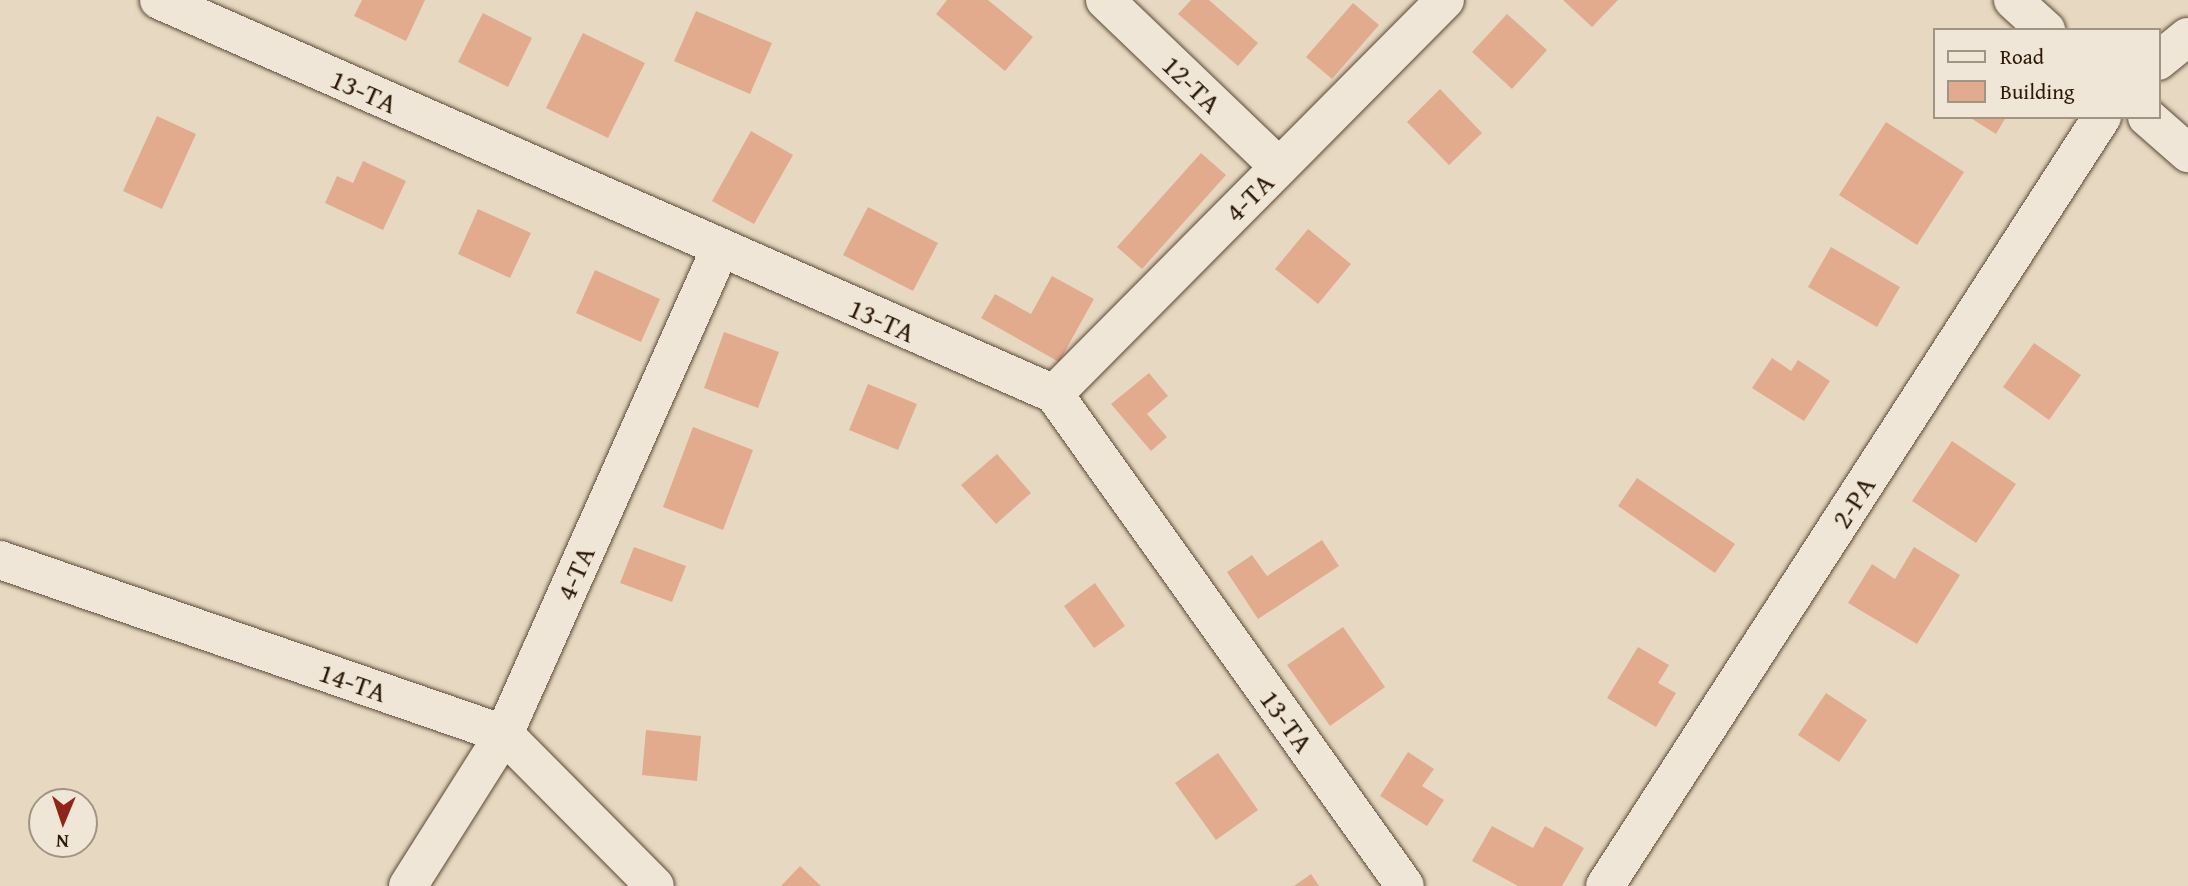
<!DOCTYPE html>
<html>
<head>
<meta charset="utf-8">
<style>
  body { margin:0 }
  #map { position:relative; width:2188px; height:886px; overflow:hidden; background:#e7d9c1; font-family:"Gentium Book Plus",serif }
  div>[style] { position:absolute }
  .building>* { inset:0; background:#e2ab8e }
  .roads { filter:drop-shadow(0 0 2px #5c4936) drop-shadow(0 0 2px #5c4936) }
  .street>* { height:38px; margin:-19px; padding:0 19px; transform-origin:19px; border-radius:19px; background:#efe6d7 }
  span { translate:-50% -50%; white-space:nowrap; text-align:center; line-height:1.15; -webkit-text-stroke:7px #efe6d7; paint-order:stroke }
  .street-label { font-size:28px; color:#2d1907 }
  .legend { position:absolute; left:1933px; top:28px; width:228px; height:91px; box-sizing:border-box; background:#efe6d7; border:2px solid #a19484; margin:0; padding:9px 12px; list-style:none; font-size:21px; color:#2d1907 }
  .legend li { display:flex; align-items:center; gap:14px; height:35px }
  .legend b { width:35px; border:2px solid #a19484 }
  .north { position:absolute; left:28px; top:788px; width:70px; height:70px; box-sizing:border-box; background:#efe6d7; border:2px solid #a19484; border-radius:50%; rotate:182deg; font-size:19px; font-weight:700; line-height:28px; text-align:center; color:#2d1907 }
  .north::after { content:''; display:block; margin:auto; width:24px; height:32px; background:#8f2418; clip-path:polygon(50% 0,100% 100%,50% 72%,0 100%) }
</style>
</head>
<body>
<div id="map">
  <div class="building">
    <i style="clip-path:polygon(362px 0,425px 0,406px 41px,354px 16px)"></i>
    <i style="clip-path:polygon(947px 0,988px 0,1033px 37px,1005px 71px,936px 14px)"></i>
    <i style="clip-path:polygon(1191px 0,1209px 0,1258px 43px,1238px 66px,1178px 14px)"></i>
    <i style="clip-path:polygon(1563px 0,1618px 0,1592px 27px)"></i>
    <i style="clip-path:polygon(1353px 3px,1379px 25px,1332px 79px,1306px 57px)"></i>
    <i style="clip-path:polygon(696px 11px,772px 43px,750px 94px,674px 61px)"></i>
    <i style="clip-path:polygon(483px 13px,532px 38px,508px 87px,458px 62px)"></i>
    <i style="clip-path:polygon(1507px 14px,1547px 50px,1512px 89px,1472px 52px)"></i>
    <i style="clip-path:polygon(583px 33px,645px 63px,608px 138px,546px 108px)"></i>
    <i style="clip-path:polygon(1440px 89px,1482px 133px,1449px 165px,1407px 122px)"></i>
    <i style="clip-path:polygon(157px 116px,196px 134px,162px 209px,123px 191px)"></i>
    <i style="clip-path:polygon(1969px 117px,2006px 117px,1996px 134px)"></i>
    <i style="clip-path:polygon(1886px 122px,1964px 172px,1917px 245px,1839px 195px)"></i>
    <i style="clip-path:polygon(751px 131px,793px 155px,754px 224px,712px 201px)"></i>
    <i style="clip-path:polygon(1201px 153px,1226px 175px,1142px 269px,1117px 247px)"></i>
    <i style="clip-path:polygon(363px 161px,406px 181px,383px 230px,325px 203px,337px 176px,353px 183px)"></i>
    <i style="clip-path:polygon(868px 207px,938px 243px,913px 291px,843px 255px)"></i>
    <i style="clip-path:polygon(478px 209px,531px 233px,510px 278px,458px 254px)"></i>
    <i style="clip-path:polygon(1308px 229px,1351px 264px,1318px 304px,1275px 269px)"></i>
    <i style="clip-path:polygon(1831px 247px,1900px 287px,1877px 327px,1808px 287px)"></i>
    <i style="clip-path:polygon(595px 270px,660px 299px,641px 342px,576px 313px)"></i>
    <i style="clip-path:polygon(1052px 276px,1094px 299px,1059px 362px,981px 318px,995px 294px,1031px 314px)"></i>
    <i style="clip-path:polygon(724px 332px,779px 352px,758px 408px,704px 388px)"></i>
    <i style="clip-path:polygon(2034px 343px,2081px 375px,2049px 420px,2003px 387px)"></i>
    <i style="clip-path:polygon(1772px 358px,1791px 371px,1798px 360px,1830px 381px,1804px 421px,1752px 388px)"></i>
    <i style="clip-path:polygon(1149px 373px,1168px 396px,1147px 414px,1167px 437px,1151px 451px,1111px 404px)"></i>
    <i style="clip-path:polygon(868px 384px,917px 404px,898px 450px,849px 430px)"></i>
    <i style="clip-path:polygon(693px 427px,753px 450px,723px 530px,663px 507px)"></i>
    <i style="clip-path:polygon(1952px 441px,2016px 484px,1976px 543px,1912px 501px)"></i>
    <i style="clip-path:polygon(997px 454px,1031px 493px,996px 524px,961px 485px)"></i>
    <i style="clip-path:polygon(1637px 478px,1735px 544px,1715px 573px,1618px 506px)"></i>
    <i style="clip-path:polygon(1322px 540px,1339px 566px,1258px 619px,1227px 572px,1252px 555px,1267px 576px)"></i>
    <i style="clip-path:polygon(634px 547px,686px 566px,672px 602px,620px 583px)"></i>
    <i style="clip-path:polygon(1914px 547px,1960px 575px,1917px 644px,1848px 603px,1872px 564px,1895px 579px)"></i>
    <i style="clip-path:polygon(1095px 583px,1125px 626px,1094px 648px,1064px 606px)"></i>
    <i style="clip-path:polygon(1343px 627px,1385px 687px,1330px 726px,1287px 665px)"></i>
    <i style="clip-path:polygon(1638px 647px,1669px 665px,1658px 683px,1676px 693px,1656px 727px,1607px 698px)"></i>
    <i style="clip-path:polygon(1826px 693px,1867px 720px,1839px 762px,1798px 735px)"></i>
    <i style="clip-path:polygon(646px 730px,701px 736px,697px 781px,642px 775px)"></i>
    <i style="clip-path:polygon(1408px 752px,1434px 769px,1422px 786px,1444px 800px,1427px 826px,1380px 796px)"></i>
    <i style="clip-path:polygon(1218px 753px,1258px 810px,1216px 840px,1175px 783px)"></i>
    <i style="clip-path:polygon(1492px 826px,1533px 848px,1545px 826px,1584px 848px,1562px 886px,1518px 886px,1472px 861px)"></i>
    <i style="clip-path:polygon(800px 866px,821px 886px,781px 886px)"></i>
    <i style="clip-path:polygon(1311px 874px,1319px 886px,1294px 886px)"></i>
  </div>
  <div class="roads">
    <div class="street">
      <i style="left:159px;top:0;width:978px;rotate:23.76deg"></i>
      <i style="left:1054px;top:394px;width:604px;rotate:54.5deg"></i>
      <i style="left:1105px;top:0;width:241px;rotate:43.8deg"></i>
      <i style="left:2013px;top:0;width:45px;rotate:42.3deg"></i>
      <i style="left:2158px;top:61px;width:38px;rotate:-39deg"></i>
      <i style="left:2147px;top:117px;width:55px;rotate:41.3deg"></i>
      <i style="left:1054px;top:394px;width:555px;rotate:-45.22deg"></i>
      <i style="left:0;top:560px;width:533px;rotate:19.05deg"></i>
      <i style="left:504px;top:734px;width:214px;rotate:45.2deg"></i>
      <i style="left:408px;top:886px;width:180px;rotate:-57.7deg"></i>
      <i style="left:504px;top:734px;width:531px;rotate:-65.99deg"></i>
      <i style="left:1605px;top:886px;width:916px;rotate:-57.13deg"></i>
    </div>
  </div>
  <div class="street-label">
    <span style="left:1192px;top:84px;rotate:44deg">12-ТА</span>
    <span style="left:364px;top:91px;rotate:24deg">13-ТА</span>
    <span style="left:1249px;top:197px;rotate:-45deg">4-ТА</span>
    <span style="left:882px;top:320px;rotate:24deg">13-ТА</span>
    <span style="left:1853px;top:502px;rotate:-57deg">2-РА</span>
    <span style="left:575px;top:573px;rotate:-66deg">4-ТА</span>
    <span style="left:353px;top:682px;rotate:19deg">14-ТА</span>
    <span style="left:1287px;top:721px;rotate:54deg">13-ТА</span>
  </div>
  <ul class="legend">
  <li><b style="height:9px;background:#efe6d7"></b>Road</li>
  <li><b style="height:19px;background:#e2ab8e"></b>Building</li>
  </ul>
  <div class="north">N</div>
</div>
</body>
</html>
